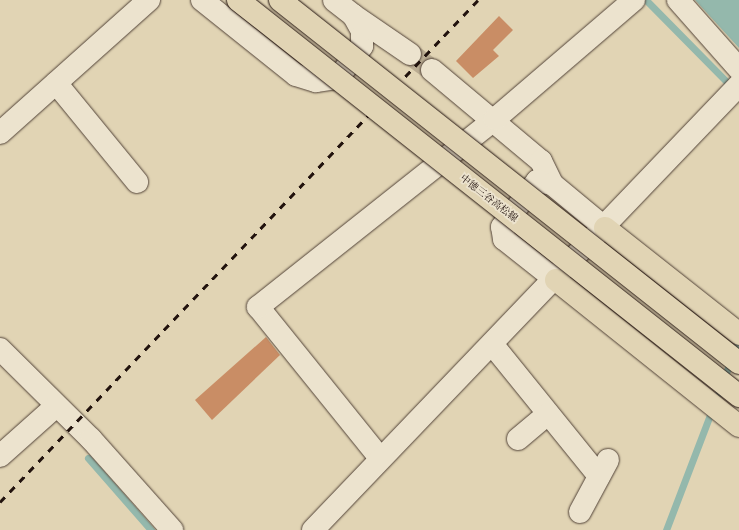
<!DOCTYPE html>
<html>
<head>
<meta charset="utf-8">
<style>
  body { margin:0 }
  #map { position:relative; width:739px; height:530px; overflow:hidden; background:#e1d4b4; font-family:"Libre Caslon Text","Noto Serif JP",serif }
  div>[style] { position:absolute }
  .water>* { inset:0; background:#94b8ac }
  .stream>* { height:7px; margin:-3.5px; padding:0 3.5px; transform-origin:3.5px; border-radius:3.5px; background:#94b8ac }
  .building>* { inset:0; background:#c98d65 }
  .street-tunnel>* { height:22px; margin-top:-11px; transform-origin:0; background:repeating-linear-gradient(90deg,#bbad93 0 22px,transparent 0 33px) }
  .roads { filter:drop-shadow(0 0 1px #514237) drop-shadow(0 0 1px #514237) }
  .street>* { height:22px; margin:-11px; padding:0 11px; transform-origin:11px; border-radius:11px; background:#ece3ce }
  .primary>* { height:22px; margin:-11px; padding:0 11px; transform-origin:11px; border-radius:11px; background:#e1d4b4 }
  .rail>* { height:3px; margin-top:-1.5px; transform-origin:0; background:repeating-linear-gradient(90deg,#21120d 0 7px,transparent 0 14px) }
  .bridges { filter:drop-shadow(0 0 1px #21120d) drop-shadow(0 0 1px #21120d) }
  .primary-bridge>* { height:22px; margin:-11px; padding:0 11px; transform-origin:11px; border-radius:11px; background:#e1d4b4 }
  span { translate:-50% -50%; white-space:nowrap; text-align:center; line-height:1.15; -webkit-text-stroke:3.5px #ece3ce; paint-order:stroke }
  .street-label { font-size:10px; color:#21120d }
</style>
</head>
<body>
<div id="map">
  <div class="water">
    <i style="clip-path:polygon(695px 0,739px 0,739px 48px)"></i>
  </div>
  <div class="stream">
    <i style="left:646px;top:0;width:115px;rotate:45.4deg"></i>
    <i style="left:88px;top:458px;width:96px;rotate:48.8deg"></i>
    <i style="left:666px;top:530px;width:204px;rotate:-69.1deg"></i>
  </div>
  <div class="building">
    <i style="clip-path:polygon(499px 16px,513px 30px,493px 50px,499px 56px,473px 78px,456px 61px)"></i>
    <i style="clip-path:polygon(266px 337px,280px 355px,212px 420px,195px 400px)"></i>
  </div>
  <div class="street-tunnel">
    <i style="left:410px;top:54px;width:27px;rotate:36deg"></i>
  </div>
  <div class="roads">
    <div class="street">
      <i style="left:202px;top:0;width:120px;rotate:38.6deg"></i>
      <i style="left:296px;top:75px;width:21px;rotate:17deg"></i>
      <i style="left:316px;top:81px;width:22px;rotate:-8deg"></i>
      <i style="left:338px;top:78px;width:40px;rotate:-53deg"></i>
      <i style="left:362px;top:46px;width:15px;rotate:-90deg"></i>
      <i style="left:362px;top:31px;width:18px;rotate:-119deg"></i>
      <i style="left:353px;top:15px;width:24px;rotate:-142deg"></i>
      <i style="left:678px;top:0;width:92px;rotate:48.5deg"></i>
      <i style="left:353px;top:15px;width:69px;rotate:34.4deg"></i>
      <i style="left:432px;top:70px;width:142px;rotate:39.9deg"></i>
      <i style="left:541px;top:161px;width:25px;rotate:64deg"></i>
      <i style="left:56px;top:83px;width:128px;rotate:50.7deg"></i>
      <i style="left:0;top:133px;width:200px;rotate:-41.8deg"></i>
      <i style="left:556px;top:280px;width:66px;rotate:-141.7deg"></i>
      <i style="left:504px;top:239px;width:12px;rotate:-99deg"></i>
      <i style="left:502px;top:227px;width:58px;rotate:-52.7deg"></i>
      <i style="left:537px;top:181px;width:15px;rotate:11deg"></i>
      <i style="left:552px;top:184px;width:69px;rotate:39.7deg"></i>
      <i style="left:492px;top:344px;width:170px;rotate:51deg"></i>
      <i style="left:0;top:349px;width:128px;rotate:44.7deg"></i>
      <i style="left:91px;top:439px;width:122px;rotate:48.3deg"></i>
      <i style="left:518px;top:439px;width:39px;rotate:-40deg"></i>
      <i style="left:0;top:456px;width:74px;rotate:-41.7deg"></i>
      <i style="left:380px;top:458px;width:194px;rotate:-128.9deg"></i>
      <i style="left:258px;top:307px;width:303px;rotate:-38.4deg"></i>
      <i style="left:495px;top:119px;width:183px;rotate:-40.6deg"></i>
      <i style="left:580px;top:512px;width:59px;rotate:-61.7deg"></i>
      <i style="left:313px;top:530px;width:616px;rotate:-46.25deg"></i>
    </div>
    <div class="primary">
      <i style="left:605px;top:228px;width:171px;rotate:38.3deg"></i>
      <i style="left:556px;top:280px;width:234px;rotate:38.6deg"></i>
    </div>
  </div>
  <div class="rail">
    <i style="left:0;top:502px;width:693px;rotate:-46.4deg"></i>
  </div>
  <div class="bridges">
    <div class="primary-bridge">
      <i style="left:238px;top:0;width:639px;rotate:38.32deg"></i>
      <i style="left:280px;top:0;width:585px;rotate:38.34deg"></i>
    </div>
  </div>
  <div class="street-label">
    <span style="left:489px;top:198px;rotate:38deg">中徳三谷高松線</span>
  </div>
</div>
</body>
</html>
